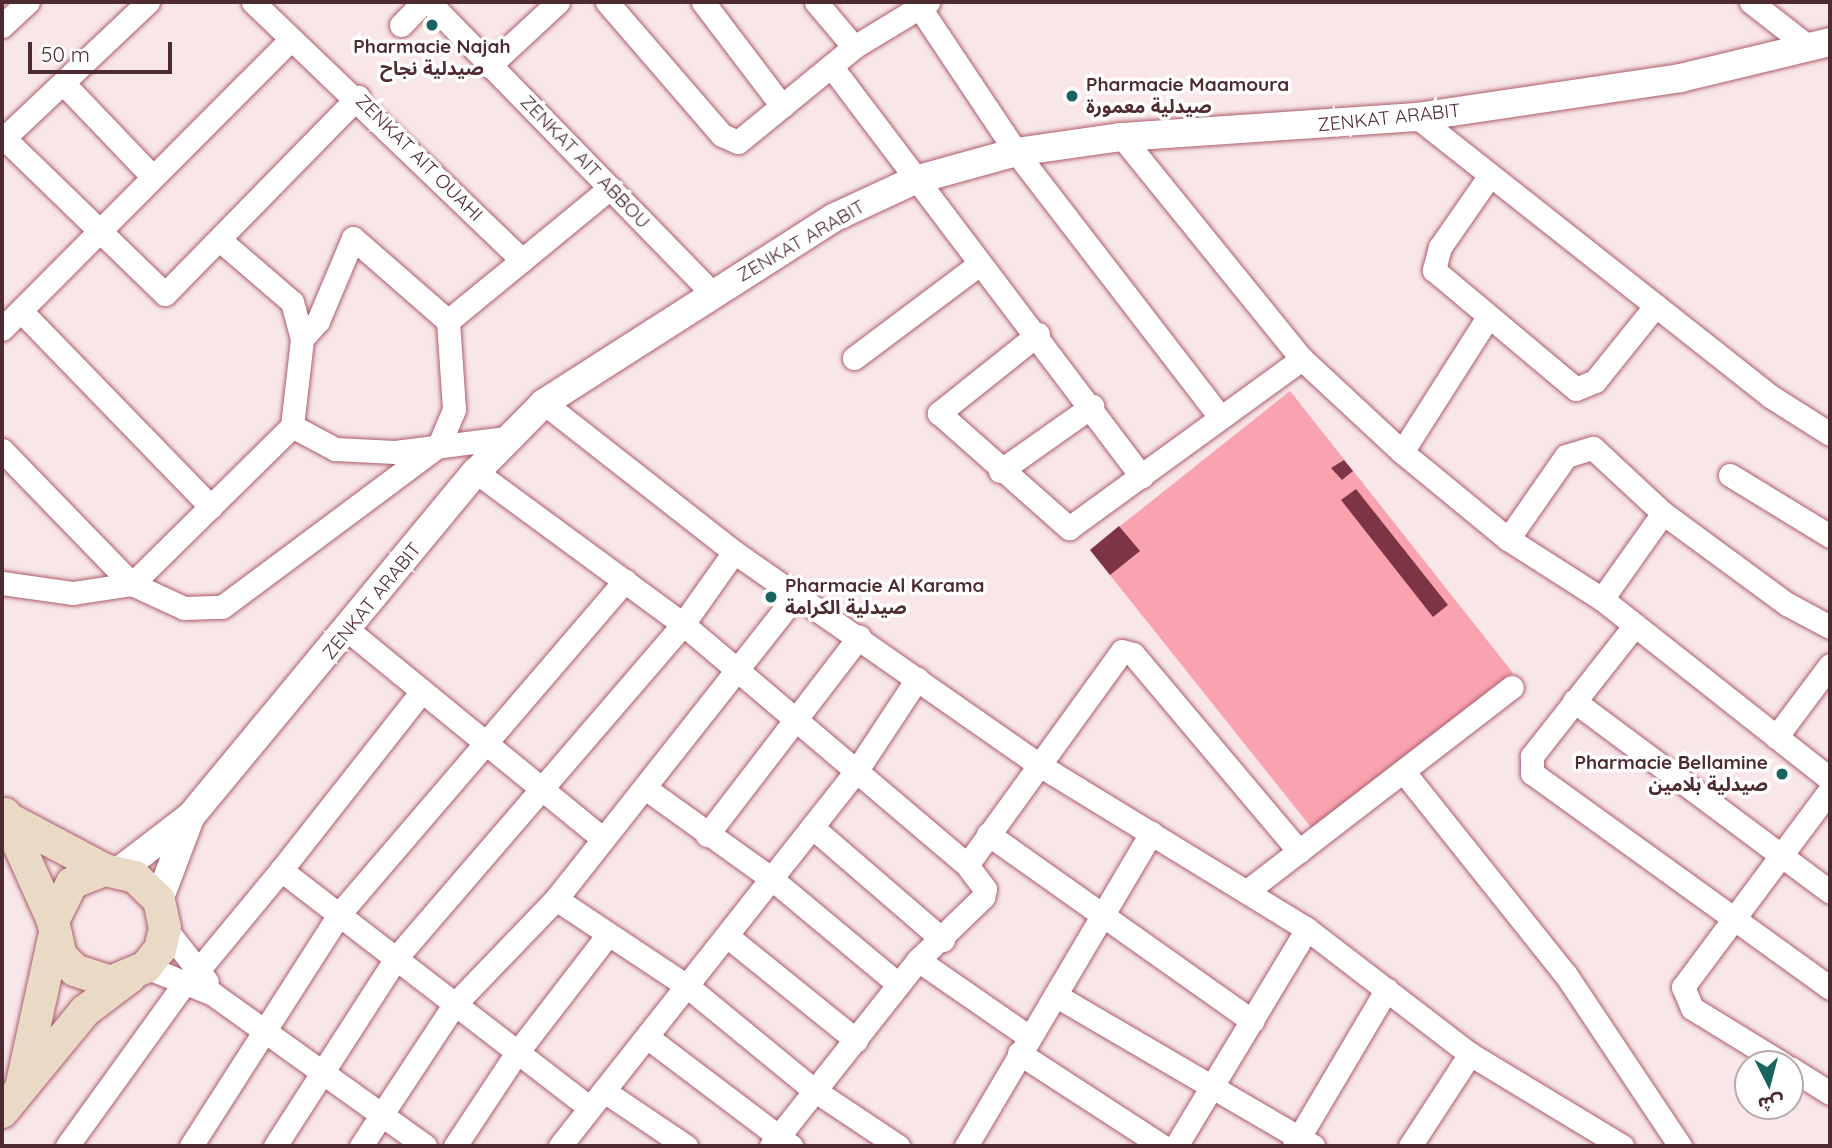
<!DOCTYPE html>
<html>
<head>
<meta charset="utf-8">
<style>
  body { margin:0 }
  #map { position:relative; width:1832px; height:1148px; overflow:hidden; background:#f8e6e8; font-family:Quicksand,"Noto Sans Arabic",sans-serif }
  div>[style] { position:absolute }
  .green>* { inset:0; background:#f9a3b1 }
  .building>* { inset:0; background:#7d3444 }
  .roads { filter:drop-shadow(0 0 2px #ab5d6b) drop-shadow(0 0 2px #ab5d6b) }
  .minor>* { height:23px; margin:-11.5px; padding:0 11.5px; transform-origin:11.5px; border-radius:11.5px; background:#fff }
  .tertiary>* { height:28px; margin:-14px; padding:0 14px; transform-origin:14px; border-radius:14px; background:#fff }
  .secondary>* { height:32px; margin:-16px; padding:0 16px; transform-origin:16px; border-radius:16px; background:#e9d9c5 }
  .dots>* { width:19px; height:19px; translate:-50% -50%; box-sizing:border-box; border:4px solid #fff; border-radius:50% }
  span { translate:-50% -50%; white-space:nowrap; text-align:center; line-height:1.15; -webkit-text-stroke:7px #fff; paint-order:stroke }
  .poi-label { font-size:19px; color:#4d2b31; font-weight:700 }
  .left { translate:0 -50%; text-align:left }
  .right { translate:-100% -50%; text-align:right }
  .street-label { font-size:19px; color:#4d2b31 }
  .frame { position:absolute; inset:0; border:4px solid #4d2b31; pointer-events:none }
  .north { position:absolute; left:1734px; top:1050px; width:70px; height:70px; box-sizing:border-box; background:#fff; border:2px solid #b8aaad; border-radius:50%; rotate:174deg; font-size:19px; font-weight:700; line-height:28px; text-align:center; color:#4d2b31 }
  .north::after { content:''; display:block; margin:auto; width:24px; height:32px; background:#176460; clip-path:polygon(50% 0,100% 100%,50% 72%,0 100%) }
  .scale { position:absolute; left:28px; top:42px; width:144px; height:32px; box-sizing:border-box; border:4px solid #4d2b31; border-top:0; padding-left:9px; font-size:21px; line-height:24px; white-space:nowrap; color:#4d2b31; -webkit-text-stroke:5px #fff; paint-order:stroke }
</style>
</head>
<body>
<div id="map">
  <div class="green">
    <i style="clip-path:polygon(1290px 391px,1513px 673px,1314px 831px,1090px 550px)"></i>
  </div>
  <div class="building">
    <i style="clip-path:polygon(1344px 460px,1353px 471px,1342px 480px,1331px 468px)"></i>
    <i style="clip-path:polygon(1356px 489px,1448px 605px,1433px 617px,1341px 500px)"></i>
    <i style="clip-path:polygon(1119px 526px,1140px 551px,1110px 575px,1090px 550px)"></i>
  </div>
  <div class="roads">
    <div class="minor">
      <i style="left:253px;top:2px;width:373px;rotate:43.8deg"></i>
      <i style="left:429px;top:2px;width:406px;rotate:45.8deg"></i>
      <i style="left:607px;top:2px;width:176px;rotate:49.2deg"></i>
      <i style="left:722px;top:135px;width:17px;rotate:24deg"></i>
      <i style="left:738px;top:142px;width:150px;rotate:-39.3deg"></i>
      <i style="left:854px;top:47px;width:87px;rotate:-31.3deg"></i>
      <i style="left:703px;top:2px;width:131px;rotate:52.8deg"></i>
      <i style="left:816px;top:2px;width:59px;rotate:49.8deg"></i>
      <i style="left:1751px;top:2px;width:75px;rotate:37.9deg"></i>
      <i style="left:920px;top:8px;width:173px;rotate:56.3deg"></i>
      <i style="left:1016px;top:152px;width:334px;rotate:52.4deg"></i>
      <i style="left:401px;top:25px;width:32px;rotate:-46deg"></i>
      <i style="left:2px;top:26px;width:35px;rotate:-43deg"></i>
      <i style="left:489px;top:66px;width:94px;rotate:-42.8deg"></i>
      <i style="left:831px;top:66px;width:515px;rotate:52.89deg"></i>
      <i style="left:65px;top:85px;width:126px;rotate:46.3deg"></i>
      <i style="left:1417px;top:117px;width:450px;rotate:38.3deg"></i>
      <i style="left:1770px;top:396px;width:71px;rotate:32.3deg"></i>
      <i style="left:1122px;top:137px;width:286px;rotate:51deg"></i>
      <i style="left:1302px;top:359px;width:137px;rotate:42.9deg"></i>
      <i style="left:1402px;top:452px;width:137px;rotate:39.4deg"></i>
      <i style="left:1508px;top:539px;width:112px;rotate:32.6deg"></i>
      <i style="left:1602px;top:599px;width:290px;rotate:38.3deg"></i>
      <i style="left:4px;top:138px;width:224px;rotate:44.1deg"></i>
      <i style="left:165px;top:294px;width:276px;rotate:-45.6deg"></i>
      <i style="left:2px;top:140px;width:201px;rotate:-43.4deg"></i>
      <i style="left:1488px;top:178px;width:84px;rotate:124.8deg"></i>
      <i style="left:1440px;top:247px;width:24px;rotate:105deg"></i>
      <i style="left:1434px;top:270px;width:185px;rotate:40deg"></i>
      <i style="left:1576px;top:389px;width:21px;rotate:-23deg"></i>
      <i style="left:1595px;top:381px;width:97px;rotate:-51.2deg"></i>
      <i style="left:21px;top:311px;width:273px;rotate:45.9deg"></i>
      <i style="left:448px;top:321px;width:210px;rotate:-39.4deg"></i>
      <i style="left:2px;top:329px;width:409px;rotate:-45.1deg"></i>
      <i style="left:1038px;top:334px;width:127px;rotate:141.4deg"></i>
      <i style="left:939px;top:413px;width:174px;rotate:41.5deg"></i>
      <i style="left:1069px;top:528px;width:288px;rotate:-36deg"></i>
      <i style="left:854px;top:358px;width:155px;rotate:-36.9deg"></i>
      <i style="left:544px;top:403px;width:241px;rotate:38.1deg"></i>
      <i style="left:734px;top:552px;width:368px;rotate:34.9deg"></i>
      <i style="left:1036px;top:763px;width:318px;rotate:31.5deg"></i>
      <i style="left:1307px;top:929px;width:205px;rotate:37.5deg"></i>
      <i style="left:1470px;top:1054px;width:178px;rotate:31.2deg"></i>
      <i style="left:292px;top:426px;width:49px;rotate:28.1deg"></i>
      <i style="left:335px;top:449px;width:60px;rotate:2.9deg"></i>
      <i style="left:395px;top:452px;width:112px;rotate:-7.2deg"></i>
      <i style="left:2px;top:450px;width:187px;rotate:45.9deg"></i>
      <i style="left:132px;top:584px;width:57px;rotate:24.8deg"></i>
      <i style="left:184px;top:608px;width:38px;rotate:-2deg"></i>
      <i style="left:222px;top:607px;width:271px;rotate:-36.7deg"></i>
      <i style="left:439px;top:445px;width:39px;rotate:-67deg"></i>
      <i style="left:454px;top:409px;width:88px;rotate:-93.9deg"></i>
      <i style="left:448px;top:321px;width:126px;rotate:-138.9deg"></i>
      <i style="left:353px;top:238px;width:90px;rotate:112.9deg"></i>
      <i style="left:318px;top:321px;width:24px;rotate:132deg"></i>
      <i style="left:1402px;top:452px;width:156px;rotate:-57.5deg"></i>
      <i style="left:1000px;top:471px;width:113px;rotate:-35.2deg"></i>
      <i style="left:476px;top:472px;width:257px;rotate:36.3deg"></i>
      <i style="left:683px;top:624px;width:372px;rotate:40.3deg"></i>
      <i style="left:1730px;top:475px;width:117px;rotate:31.4deg"></i>
      <i style="left:1508px;top:539px;width:101px;rotate:-55.1deg"></i>
      <i style="left:1566px;top:456px;width:28px;rotate:-17deg"></i>
      <i style="left:1593px;top:448px;width:96px;rotate:42.9deg"></i>
      <i style="left:1663px;top:513px;width:154px;rotate:36.3deg"></i>
      <i style="left:1787px;top:604px;width:49px;rotate:28.1deg"></i>
      <i style="left:2px;top:583px;width:72px;rotate:8deg"></i>
      <i style="left:73px;top:593px;width:60px;rotate:-8.7deg"></i>
      <i style="left:132px;top:584px;width:225px;rotate:-44.6deg"></i>
      <i style="left:292px;top:426px;width:88px;rotate:-83.4deg"></i>
      <i style="left:302px;top:339px;width:38px;rotate:-105deg"></i>
      <i style="left:292px;top:302px;width:94px;rotate:-139.3deg"></i>
      <i style="left:1602px;top:599px;width:105px;rotate:-54.7deg"></i>
      <i style="left:1635px;top:625px;width:167px;rotate:128.2deg"></i>
      <i style="left:1532px;top:756px;width:17px;rotate:90deg"></i>
      <i style="left:1532px;top:773px;width:367px;rotate:35.8deg"></i>
      <i style="left:349px;top:631px;width:325px;rotate:39.3deg"></i>
      <i style="left:422px;top:691px;width:228px;rotate:128.2deg"></i>
      <i style="left:281px;top:870px;width:387px;rotate:37.6deg"></i>
      <i style="left:1574px;top:701px;width:319px;rotate:36.7deg"></i>
      <i style="left:1776px;top:737px;width:90px;rotate:-53.1deg"></i>
      <i style="left:1403px;top:771px;width:261px;rotate:51.4deg"></i>
      <i style="left:1566px;top:975px;width:206px;rotate:56.3deg"></i>
      <i style="left:645px;top:788px;width:156px;rotate:35.6deg"></i>
      <i style="left:772px;top:879px;width:164px;rotate:39.8deg"></i>
      <i style="left:812px;top:827px;width:173px;rotate:40.8deg"></i>
      <i style="left:988px;top:834px;width:324px;rotate:35.3deg"></i>
      <i style="left:707px;top:835px;width:250px;rotate:-52.5deg"></i>
      <i style="left:1247px;top:891px;width:334px;rotate:-37.6deg"></i>
      <i style="left:556px;top:899px;width:157px;rotate:33.6deg"></i>
      <i style="left:687px;top:986px;width:161px;rotate:39.4deg"></i>
      <i style="left:811px;top:1088px;width:105px;rotate:33.7deg"></i>
      <i style="left:165px;top:928px;width:68px;rotate:52.1deg"></i>
      <i style="left:727px;top:936px;width:166px;rotate:38.9deg"></i>
      <i style="left:918px;top:960px;width:135px;rotate:34.7deg"></i>
      <i style="left:146px;top:967px;width:72px;rotate:21.9deg"></i>
      <i style="left:213px;top:994px;width:261px;rotate:35.6deg"></i>
      <i style="left:200px;top:968px;width:127px;rotate:-50.4deg"></i>
      <i style="left:1055px;top:995px;width:299px;rotate:30.3deg"></i>
      <i style="left:647px;top:1037px;width:181px;rotate:37.1deg"></i>
      <i style="left:1019px;top:1053px;width:171px;rotate:33deg"></i>
      <i style="left:1783px;top:1064px;width:107px;rotate:-148.4deg"></i>
      <i style="left:1692px;top:1008px;width:23px;rotate:-113deg"></i>
      <i style="left:1683px;top:987px;width:246px;rotate:-53.3deg"></i>
      <i style="left:1790px;top:1068px;width:47px;rotate:32deg"></i>
      <i style="left:604px;top:1091px;width:99px;rotate:33.9deg"></i>
      <i style="left:67px;top:1146px;width:198px;rotate:-54.2deg"></i>
      <i style="left:191px;top:1146px;width:277px;rotate:-57.4deg"></i>
      <i style="left:340px;top:913px;width:438px;rotate:-49.4deg"></i>
      <i style="left:275px;top:1146px;width:224px;rotate:-57.2deg"></i>
      <i style="left:396px;top:958px;width:440px;rotate:-49.3deg"></i>
      <i style="left:683px;top:624px;width:88px;rotate:-54.7deg"></i>
      <i style="left:361px;top:1146px;width:169px;rotate:-56.6deg"></i>
      <i style="left:454px;top:1005px;width:147px;rotate:-46.1deg"></i>
      <i style="left:556px;top:899px;width:386px;rotate:-51.7deg"></i>
      <i style="left:455px;top:1146px;width:110px;rotate:-56.5deg"></i>
      <i style="left:516px;top:1054px;width:148px;rotate:-52.4deg"></i>
      <i style="left:560px;top:1146px;width:476px;rotate:-51.7deg"></i>
      <i style="left:855px;top:773px;width:113px;rotate:-56.6deg"></i>
      <i style="left:771px;top:1146px;width:237px;rotate:-51.7deg"></i>
      <i style="left:918px;top:960px;width:91px;rotate:-44.1deg"></i>
      <i style="left:983px;top:897px;width:8px;rotate:-76deg"></i>
      <i style="left:985px;top:889px;width:30px;rotate:-127deg"></i>
      <i style="left:967px;top:865px;width:264px;rotate:-54.1deg"></i>
      <i style="left:1122px;top:651px;width:11px;rotate:15deg"></i>
      <i style="left:1133px;top:654px;width:258px;rotate:49.9deg"></i>
      <i style="left:966px;top:1146px;width:364px;rotate:-59.4deg"></i>
      <i style="left:1176px;top:1146px;width:253px;rotate:-58.9deg"></i>
      <i style="left:1294px;top:1146px;width:182px;rotate:-59.4deg"></i>
      <i style="left:1410px;top:1146px;width:110px;rotate:-56.9deg"></i>
    </div>
    <div class="tertiary">
      <i style="left:119px;top:871px;width:91px;rotate:-37.4deg"></i>
      <i style="left:191px;top:816px;width:447px;rotate:-50.4deg"></i>
      <i style="left:476px;top:472px;width:97px;rotate:-45.4deg"></i>
      <i style="left:544px;top:403px;width:343px;rotate:-32.6deg"></i>
      <i style="left:833px;top:218px;width:90px;rotate:-24.9deg"></i>
      <i style="left:915px;top:180px;width:105px;rotate:-15.5deg"></i>
      <i style="left:1016px;top:152px;width:107px;rotate:-8.1deg"></i>
      <i style="left:1122px;top:137px;width:296px;rotate:-3.9deg"></i>
      <i style="left:1417px;top:117px;width:266px;rotate:-8.4deg"></i>
      <i style="left:1680px;top:78px;width:154px;rotate:-13.5deg"></i>
      <i style="left:159px;top:900px;width:88px;rotate:-69.3deg"></i>
    </div>
    <div class="secondary">
      <i style="left:5px;top:814px;width:117px;rotate:65.8deg"></i>
      <i style="left:9px;top:819px;width:109px;rotate:28deg"></i>
      <i style="left:105px;top:870px;width:31px;rotate:13deg"></i>
      <i style="left:135px;top:877px;width:33px;rotate:44deg"></i>
      <i style="left:159px;top:900px;width:29px;rotate:78deg"></i>
      <i style="left:165px;top:928px;width:22px;rotate:103deg"></i>
      <i style="left:160px;top:949px;width:23px;rotate:128deg"></i>
      <i style="left:146px;top:967px;width:38px;rotate:157deg"></i>
      <i style="left:111px;top:982px;width:38px;rotate:-162deg"></i>
      <i style="left:75px;top:970px;width:20px;rotate:-135deg"></i>
      <i style="left:61px;top:956px;width:36px;rotate:-103deg"></i>
      <i style="left:53px;top:921px;width:42px;rotate:-63.4deg"></i>
      <i style="left:72px;top:883px;width:35px;rotate:-22deg"></i>
      <i style="left:22px;top:1083px;width:148px;rotate:-77.6deg"></i>
      <i style="left:2px;top:1112px;width:131px;rotate:-50.6deg"></i>
      <i style="left:85px;top:1011px;width:56px;rotate:-37.1deg"></i>
    </div>
  </div>
  <div class="dots">
    <i style="left:432px;top:25px;background:#176460"></i>
    <i style="left:1072px;top:96px;background:#176460"></i>
    <i style="left:771px;top:597px;background:#176460"></i>
    <i style="left:1782px;top:774px;background:#176460"></i>
  </div>
  <div class="poi-label">
    <span style="left:432px;top:58px">Pharmacie Najah<br>صيدلية نجاح</span>
    <span class="left" style="left:1086px;top:96px">Pharmacie Maamoura<br>صيدلية معمورة</span>
    <span class="left" style="left:785px;top:597px">Pharmacie Al Karama<br>صيدلية الكرامة</span>
    <span class="right" style="left:1768px;top:774px">Pharmacie Bellamine<br>صيدلية بلامين</span>
  </div>
  <div class="street-label">
    <span style="left:1389px;top:118px;rotate:-6deg">ZENKAT ARABIT</span>
    <span style="left:419px;top:158px;rotate:45deg">ZENKAT AIT OUAHI</span>
    <span style="left:585px;top:162px;rotate:46deg">ZENKAT AIT ABBOU</span>
    <span style="left:801px;top:241px;rotate:-30deg">ZENKAT ARABIT</span>
    <span style="left:372px;top:601px;rotate:-51deg">ZENKAT ARABIT</span>
  </div>
  <div class="frame"></div>
  <div class="north">ش</div>
  <div class="scale">50 m</div>
</div>
</body>
</html>
